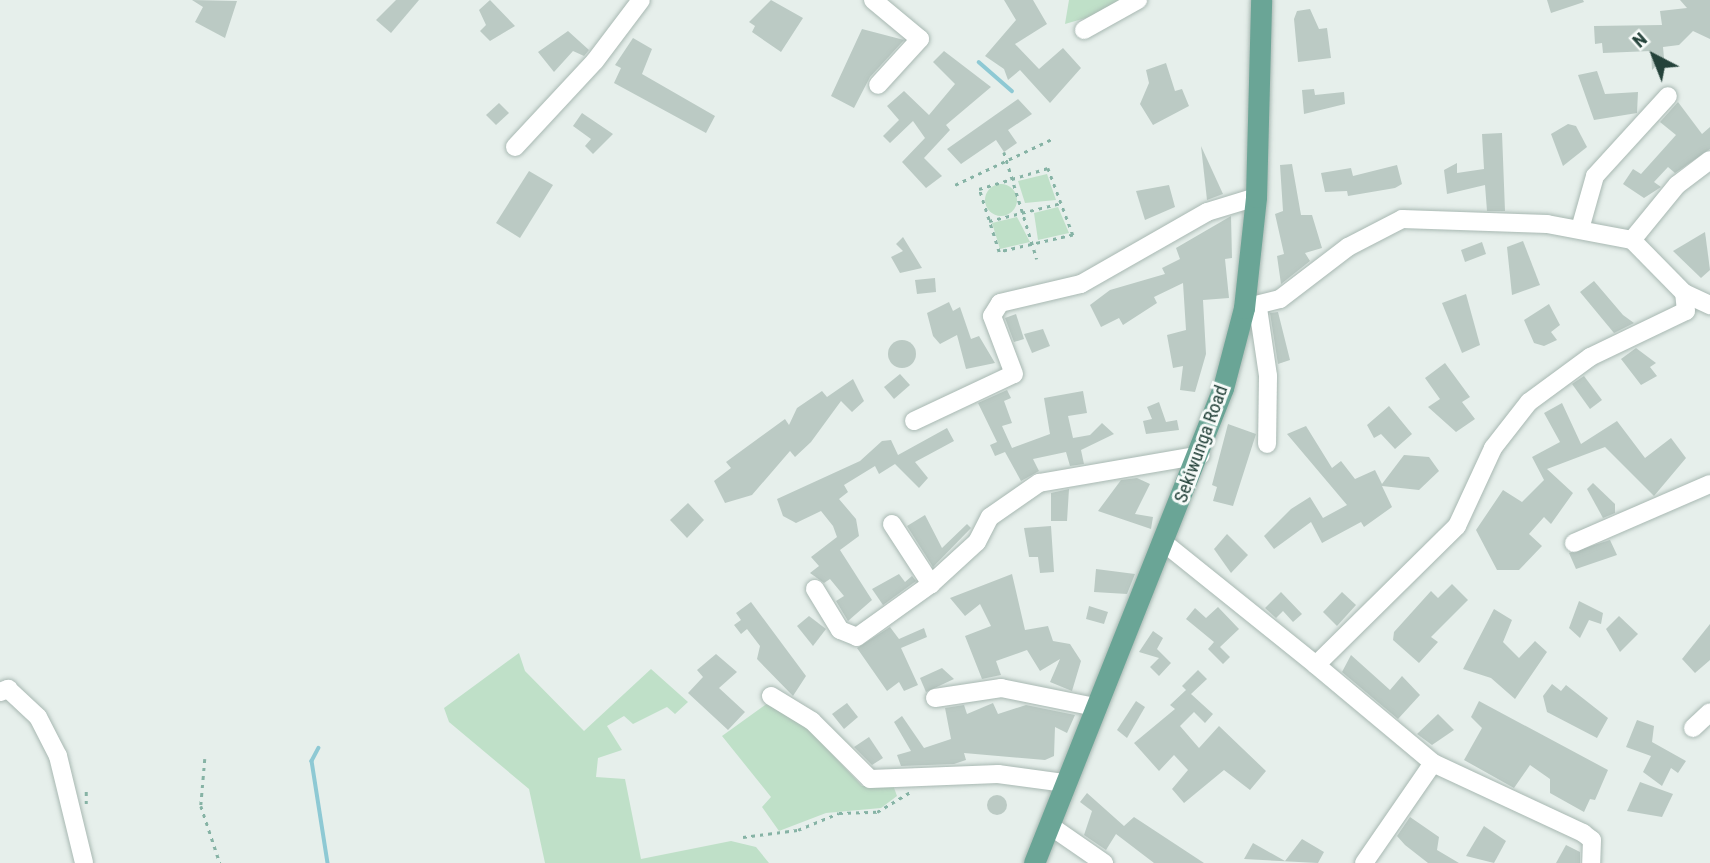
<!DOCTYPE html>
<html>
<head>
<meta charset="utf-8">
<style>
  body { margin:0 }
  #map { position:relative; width:1710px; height:863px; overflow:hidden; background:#e6efeb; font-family:"Roboto Condensed",sans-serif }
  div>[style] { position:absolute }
  .green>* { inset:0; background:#bfe0c8 }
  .round { border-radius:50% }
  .stream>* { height:3.5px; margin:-1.75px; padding:0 1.75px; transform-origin:1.75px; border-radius:1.75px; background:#8ec9d4 }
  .building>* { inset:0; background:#bbcac4 }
  .path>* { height:2.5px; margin-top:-1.25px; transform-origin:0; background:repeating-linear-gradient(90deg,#86b3a5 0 3.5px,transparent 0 8.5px) }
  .roads { filter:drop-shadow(0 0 2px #a8b8b2) drop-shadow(0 0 2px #a8b8b2) }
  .minor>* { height:18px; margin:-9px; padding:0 9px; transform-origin:9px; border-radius:9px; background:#fff }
  .major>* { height:21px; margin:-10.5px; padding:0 10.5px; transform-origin:10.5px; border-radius:10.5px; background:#6aa596 }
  span { translate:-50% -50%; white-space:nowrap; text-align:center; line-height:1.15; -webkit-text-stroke:6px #f7fbf9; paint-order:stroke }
  .street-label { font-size:19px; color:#24423a }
  .north { position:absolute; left:1619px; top:21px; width:70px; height:70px; -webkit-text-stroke:5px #f7fbf9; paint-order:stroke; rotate:318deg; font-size:19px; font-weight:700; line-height:28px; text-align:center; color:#24423a }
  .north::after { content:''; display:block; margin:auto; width:24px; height:32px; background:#24423a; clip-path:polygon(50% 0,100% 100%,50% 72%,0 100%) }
</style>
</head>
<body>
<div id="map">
  <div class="green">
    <i style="clip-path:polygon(1069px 0,1119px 0,1103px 13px,1065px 24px)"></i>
    <i style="clip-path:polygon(1047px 174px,1056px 200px,1025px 203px,1018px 181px)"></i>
    <i class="round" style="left:985px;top:184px;width:32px;height:32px"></i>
    <i style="clip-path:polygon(1058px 207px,1069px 233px,1038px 240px,1034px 213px)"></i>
    <i style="clip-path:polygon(1017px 217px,1030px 242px,1000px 249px,992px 223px)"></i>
    <i style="clip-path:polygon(519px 653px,525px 671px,584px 731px,651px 669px,688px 702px,675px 714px,667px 707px,633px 724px,624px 716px,607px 726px,622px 750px,598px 758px,596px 777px,625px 779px,641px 859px,731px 841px,756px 847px,769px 863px,545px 863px,529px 789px,449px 722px,444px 708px)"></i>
    <i style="clip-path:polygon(772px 700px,800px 720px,862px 786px,893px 785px,897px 796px,881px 808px,826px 813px,779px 831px,762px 807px,771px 797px,722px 736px)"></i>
  </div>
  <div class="stream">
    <i style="left:979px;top:62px;width:44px;rotate:41.3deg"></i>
    <i style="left:319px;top:748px;width:15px;rotate:118deg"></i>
    <i style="left:312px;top:761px;width:103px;rotate:81.1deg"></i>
  </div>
  <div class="building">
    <i style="clip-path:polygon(192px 0,237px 1px,225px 38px,195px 22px,203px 7px)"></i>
    <i style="clip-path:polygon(396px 0,419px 0,391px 33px,376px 20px)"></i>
    <i style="clip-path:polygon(490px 0,515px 26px,490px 41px,480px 31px,486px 25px,479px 10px)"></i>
    <i style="clip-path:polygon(771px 0,803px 18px,781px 52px,752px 32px,755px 26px,749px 22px)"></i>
    <i style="clip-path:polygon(1004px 0,1033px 0,1047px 24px,1015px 44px,1039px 69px,1063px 48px,1081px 68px,1050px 103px,1020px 70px,1008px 80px,1004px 69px,985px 56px,1016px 20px)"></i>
    <i style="clip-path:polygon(1547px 0,1583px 0,1584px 2px,1551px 13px)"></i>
    <i style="clip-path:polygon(1680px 0,1710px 0,1710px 39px,1693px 31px,1679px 45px,1663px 47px,1664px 58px,1652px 70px,1651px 51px,1603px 53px,1602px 43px,1595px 44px,1594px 26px,1662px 25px,1660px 11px,1687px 8px)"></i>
    <i style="clip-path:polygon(1310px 9px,1319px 29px,1327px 28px,1331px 58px,1298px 62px,1294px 19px,1297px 11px)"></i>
    <i style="clip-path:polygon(862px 29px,904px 40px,870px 77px,854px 108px,831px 96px)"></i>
    <i style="clip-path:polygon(568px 31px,589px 50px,584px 56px,573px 51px,554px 72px,538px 52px)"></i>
    <i style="clip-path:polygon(633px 38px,652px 49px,642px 74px,715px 116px,706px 133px,614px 83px,621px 68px,615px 65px)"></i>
    <i style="clip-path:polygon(944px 51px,991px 87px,946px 125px,950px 130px,924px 158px,942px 176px,926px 188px,902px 162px,925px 138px,913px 121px,890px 143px,883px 136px,899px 120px,887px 106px,904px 91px,929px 115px,955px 84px,933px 62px)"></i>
    <i style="clip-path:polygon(1166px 63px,1175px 91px,1182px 89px,1189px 106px,1153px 125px,1140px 104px,1149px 83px,1146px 70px)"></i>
    <i style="clip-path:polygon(1597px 71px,1605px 94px,1638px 92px,1637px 113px,1594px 120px,1578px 75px)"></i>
    <i style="clip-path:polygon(1314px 89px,1315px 95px,1344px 92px,1345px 104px,1304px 114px,1302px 90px)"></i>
    <i style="clip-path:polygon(1018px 99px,1032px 114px,1008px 130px,1017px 143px,1004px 152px,996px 140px,961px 164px,947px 149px)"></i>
    <i style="clip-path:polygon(1678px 102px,1702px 134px,1710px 127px,1710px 149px,1675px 173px,1668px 167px,1654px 182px,1661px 187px,1644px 198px,1623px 184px,1633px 169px,1641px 174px,1676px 135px,1660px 122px)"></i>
    <i style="clip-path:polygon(499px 103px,509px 113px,496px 125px,486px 115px)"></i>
    <i style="clip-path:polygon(582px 113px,613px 134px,593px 154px,585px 146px,591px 139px,573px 126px)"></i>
    <i style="clip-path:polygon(1568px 124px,1576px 126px,1587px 147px,1563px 166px,1551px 134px)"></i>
    <i style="clip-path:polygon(1502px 133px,1505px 211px,1487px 211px,1485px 185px,1447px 194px,1444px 170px,1457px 163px,1457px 173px,1484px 169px,1482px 134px)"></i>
    <i style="clip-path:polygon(1201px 146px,1223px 194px,1207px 200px)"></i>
    <i style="clip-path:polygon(1292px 164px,1301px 215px,1312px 215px,1322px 248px,1305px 253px,1310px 261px,1281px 284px,1277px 256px,1284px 254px,1275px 214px,1283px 211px,1280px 165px)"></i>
    <i style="clip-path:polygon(1397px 165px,1402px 184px,1395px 188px,1348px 196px,1347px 191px,1325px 192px,1321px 173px,1351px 168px,1353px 176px)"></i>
    <i style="clip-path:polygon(529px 171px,553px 185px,520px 238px,496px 223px)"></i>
    <i style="clip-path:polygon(1169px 185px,1175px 207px,1145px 220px,1136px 191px)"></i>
    <i style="clip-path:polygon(1231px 216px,1232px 258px,1225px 259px,1229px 298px,1203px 300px,1206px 354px,1195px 392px,1180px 390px,1183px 366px,1173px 368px,1167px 335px,1186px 330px,1183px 283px,1154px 297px,1157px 303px,1123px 325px,1119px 318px,1101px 327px,1090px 305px,1110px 290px,1165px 274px,1162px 268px,1180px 259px,1176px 248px)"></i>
    <i style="clip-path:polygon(1705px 232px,1710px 270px,1701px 278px,1673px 251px)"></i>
    <i style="clip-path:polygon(903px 237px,922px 268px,900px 273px,891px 257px,903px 251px,896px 244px)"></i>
    <i style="clip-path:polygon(1523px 241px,1540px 285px,1512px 295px,1507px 247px)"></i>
    <i style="clip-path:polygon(1482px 242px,1486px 254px,1465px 262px,1461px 250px)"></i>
    <i style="clip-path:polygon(935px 278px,936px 292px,917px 294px,915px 280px)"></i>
    <i style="clip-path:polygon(1594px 281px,1623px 315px,1634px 323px,1614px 333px,1580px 292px)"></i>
    <i style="clip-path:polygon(1466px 294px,1480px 345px,1462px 353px,1442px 303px)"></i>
    <i style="clip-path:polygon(949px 302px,953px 311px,960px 307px,971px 339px,979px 336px,995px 363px,966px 369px,957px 335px,940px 344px,933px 336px,927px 313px)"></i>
    <i style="clip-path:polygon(1549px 304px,1560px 325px,1551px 332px,1557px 340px,1544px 346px,1534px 343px,1524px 320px)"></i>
    <i style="clip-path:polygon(1278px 312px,1290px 360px,1278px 364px,1270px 313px)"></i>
    <i style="clip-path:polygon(1016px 314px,1024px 339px,1014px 342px,1005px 318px)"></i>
    <i style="clip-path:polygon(1043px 329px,1050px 346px,1032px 353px,1024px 334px)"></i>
    <i class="round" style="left:888px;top:340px;width:28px;height:28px"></i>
    <i style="clip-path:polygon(1636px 348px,1656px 363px,1650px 367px,1657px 376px,1641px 385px,1621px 359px)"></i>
    <i style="clip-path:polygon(1445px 363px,1470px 397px,1462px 402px,1475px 419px,1456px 432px,1428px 407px,1440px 399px,1425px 378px)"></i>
    <i style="clip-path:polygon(900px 374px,910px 385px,894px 399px,884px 387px)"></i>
    <i style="clip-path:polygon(1584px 376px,1602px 400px,1590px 409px,1572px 384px)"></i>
    <i style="clip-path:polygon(853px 379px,864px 401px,852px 412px,841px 401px,811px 442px,795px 457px,790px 451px,752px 495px,725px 503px,714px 481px,731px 468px,726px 462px,785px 419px,789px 425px,797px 408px,822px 391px,827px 397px)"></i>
    <i style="clip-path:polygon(1007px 390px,1011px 398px,1004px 401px,1012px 423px,1002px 426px,1012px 448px,1050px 434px,1044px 398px,1083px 391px,1087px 413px,1068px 416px,1073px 438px,1090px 435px,1102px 423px,1114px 434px,1081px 450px,1084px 464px,1070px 466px,1066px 452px,1033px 459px,1039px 471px,1021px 481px,1005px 452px,995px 456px,990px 445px,997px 442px,978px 403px)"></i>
    <i style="clip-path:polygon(1159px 402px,1166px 422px,1177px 420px,1179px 430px,1146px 434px,1143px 421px,1152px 419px,1147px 407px)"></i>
    <i style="clip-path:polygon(1562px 403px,1581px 444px,1617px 421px,1645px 458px,1671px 438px,1686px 458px,1654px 496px,1605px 447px,1547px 469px,1573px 493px,1551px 524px,1544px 517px,1529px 534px,1542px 546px,1519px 570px,1497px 570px,1476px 530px,1503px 490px,1522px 502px,1544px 480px,1532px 457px,1560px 442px,1544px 413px)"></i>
    <i style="clip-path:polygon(1389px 406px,1412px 434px,1395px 449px,1381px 434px,1374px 438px,1367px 425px)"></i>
    <i style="clip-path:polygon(1228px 424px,1256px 434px,1233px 506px,1213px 501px,1217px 487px,1212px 485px)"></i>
    <i style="clip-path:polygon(1306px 426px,1332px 468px,1341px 461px,1355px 479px,1375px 470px,1382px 484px,1404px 455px,1429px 457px,1439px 471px,1419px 490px,1382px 486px,1392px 507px,1364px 527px,1361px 522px,1322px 543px,1311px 522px,1274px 549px,1264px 536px,1291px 509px,1310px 497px,1323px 518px,1347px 505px,1287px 434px)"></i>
    <i style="clip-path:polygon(947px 428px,954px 441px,915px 462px,928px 478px,919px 488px,895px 464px,879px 474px,875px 466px,844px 485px,848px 492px,839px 499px,856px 519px,859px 536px,840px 550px,872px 600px,848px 621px,836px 601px,844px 596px,830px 579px,824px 583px,810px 573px,819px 566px,811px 557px,837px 537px,833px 526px,821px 511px,796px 523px,783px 516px,777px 499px,860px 461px,882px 441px,891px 440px,898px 455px)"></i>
    <i style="clip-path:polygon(1137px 478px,1150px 484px,1135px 514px,1153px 517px,1151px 529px,1098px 511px,1121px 480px)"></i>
    <i style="clip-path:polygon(1593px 483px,1615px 504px,1615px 513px,1603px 518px,1587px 489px)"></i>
    <i style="clip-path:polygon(1069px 489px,1067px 521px,1051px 521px,1051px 493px)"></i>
    <i style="clip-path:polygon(688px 503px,704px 520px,687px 538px,670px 520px)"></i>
    <i style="clip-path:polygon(925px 515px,942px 548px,967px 524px,971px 528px,933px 567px,907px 526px)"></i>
    <i style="clip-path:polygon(1051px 526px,1054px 572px,1040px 573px,1038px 557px,1029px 557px,1024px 528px)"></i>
    <i style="clip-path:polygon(1227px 534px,1248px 555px,1231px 573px,1214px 549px)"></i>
    <i style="clip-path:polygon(1610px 540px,1617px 555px,1576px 569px,1569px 553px)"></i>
    <i style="clip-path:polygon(1096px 569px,1135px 574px,1127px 594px,1094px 592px)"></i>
    <i style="clip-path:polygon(899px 574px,905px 582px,912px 576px,916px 581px,883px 605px,872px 589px)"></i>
    <i style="clip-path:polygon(1012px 574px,1025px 630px,1048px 626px,1053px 641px,1070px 644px,1081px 661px,1072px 691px,1050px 682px,1060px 659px,1040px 671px,1027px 650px,996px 661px,1001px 675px,982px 679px,965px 636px,991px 626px,980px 604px,965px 616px,950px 598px)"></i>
    <i style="clip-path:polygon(1452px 584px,1468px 600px,1431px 637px,1438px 642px,1419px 663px,1393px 640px,1394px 632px,1431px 591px,1438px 598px)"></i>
    <i style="clip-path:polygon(1281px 592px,1302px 614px,1293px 622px,1283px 611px,1276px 618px,1265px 608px)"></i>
    <i style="clip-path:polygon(1342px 592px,1356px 605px,1337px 626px,1323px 612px)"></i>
    <i style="clip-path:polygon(1579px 601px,1603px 613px,1601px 624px,1589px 620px,1580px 638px,1569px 628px)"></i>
    <i style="clip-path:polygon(751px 602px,806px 676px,793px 696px,757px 659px,760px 646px,747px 629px,741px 634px,734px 625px,741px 620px,736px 613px)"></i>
    <i style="clip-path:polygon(1089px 606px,1108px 612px,1104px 624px,1086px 619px)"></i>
    <i style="clip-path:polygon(1218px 607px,1239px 629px,1220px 647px,1230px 657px,1223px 664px,1208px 649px,1214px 642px,1186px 619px,1195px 608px,1206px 618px)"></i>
    <i style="clip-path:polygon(1494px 609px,1512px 620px,1503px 642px,1519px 658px,1535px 641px,1547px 652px,1515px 699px,1491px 678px,1463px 669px)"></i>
    <i style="clip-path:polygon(809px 616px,826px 629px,813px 646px,797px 626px)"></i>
    <i style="clip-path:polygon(1619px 616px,1638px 634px,1620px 652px,1606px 629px)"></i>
    <i style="clip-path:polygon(1710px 624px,1710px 660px,1695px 673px,1682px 659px)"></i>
    <i style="clip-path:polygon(890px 627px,899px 639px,924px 628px,927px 637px,901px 648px,918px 685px,904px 691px,899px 682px,887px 691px,857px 648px)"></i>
    <i style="clip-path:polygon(1153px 631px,1163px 638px,1157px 649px,1171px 663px,1159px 676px,1150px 667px,1159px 658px,1139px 652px)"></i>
    <i style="clip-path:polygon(716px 654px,737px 672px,719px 688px,745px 712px,728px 730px,688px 693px,703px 677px,697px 670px)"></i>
    <i style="clip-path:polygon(1351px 655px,1390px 690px,1402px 676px,1420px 695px,1398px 719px,1342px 672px)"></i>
    <i style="clip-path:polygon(942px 668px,954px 679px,926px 692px,920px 678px)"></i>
    <i style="clip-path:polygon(1198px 670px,1207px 679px,1191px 694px,1213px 714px,1205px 723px,1194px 712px,1180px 726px,1199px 748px,1219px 726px,1266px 771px,1250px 790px,1224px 770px,1184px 803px,1172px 789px,1188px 770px,1174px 755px,1159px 771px,1134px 743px,1175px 709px,1170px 705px,1186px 690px,1182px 686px)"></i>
    <i style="clip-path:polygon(1552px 684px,1561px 691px,1566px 685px,1608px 718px,1597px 738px,1547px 712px,1543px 696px)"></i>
    <i style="clip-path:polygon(1136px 701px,1145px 707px,1127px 738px,1117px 730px)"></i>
    <i style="clip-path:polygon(1479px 701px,1608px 770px,1595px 800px,1590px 799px,1584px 812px,1550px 793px,1550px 779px,1530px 765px,1514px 788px,1464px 760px,1482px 728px,1471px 717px)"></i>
    <i style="clip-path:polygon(847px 703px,858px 717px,844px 729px,832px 714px)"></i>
    <i style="clip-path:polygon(993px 703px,998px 714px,1026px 705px,1075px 715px,1067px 733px,1055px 727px,1054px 756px,1045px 760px,964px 753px,966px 760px,954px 764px,901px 766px,897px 755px,911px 751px,894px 722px,902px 716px,924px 748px,951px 739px,945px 708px,964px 705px,967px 714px)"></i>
    <i style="clip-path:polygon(1438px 714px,1454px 730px,1432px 745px,1417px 734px)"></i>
    <i style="clip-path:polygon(1637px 720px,1654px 726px,1652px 742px,1686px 761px,1678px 773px,1671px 768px,1662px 786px,1643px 772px,1651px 756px,1626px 747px)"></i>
    <i style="clip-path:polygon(869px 737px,883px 758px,872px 765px,854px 747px)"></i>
    <i style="clip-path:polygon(1640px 782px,1673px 794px,1662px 817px,1627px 811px)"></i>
    <i style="clip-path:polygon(1087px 793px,1124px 826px,1134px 817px,1204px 863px,1154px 863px,1116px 834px,1106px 850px,1084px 835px,1092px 811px,1080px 802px)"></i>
    <i class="round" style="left:987px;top:795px;width:20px;height:20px"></i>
    <i style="clip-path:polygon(1410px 817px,1439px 837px,1437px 850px,1459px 863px,1428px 863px,1405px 845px,1397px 836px)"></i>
    <i style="clip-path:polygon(1484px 826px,1506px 841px,1494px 863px,1466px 856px)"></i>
    <i style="clip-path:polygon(1302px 839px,1324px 852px,1318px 863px,1244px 859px,1253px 843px,1285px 861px)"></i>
    <i style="clip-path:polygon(1566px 845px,1580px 852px,1580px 863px,1556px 863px)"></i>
  </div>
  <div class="path">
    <i style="left:1004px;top:152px;width:112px;rotate:72.9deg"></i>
    <i style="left:1048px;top:168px;width:72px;rotate:69.5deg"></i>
    <i style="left:1073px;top:235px;width:76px;rotate:167.1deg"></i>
    <i style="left:999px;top:252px;width:66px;rotate:-107.6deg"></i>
    <i style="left:979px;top:189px;width:72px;rotate:-16.9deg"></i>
    <i style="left:955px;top:185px;width:107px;rotate:-25.4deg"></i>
    <i style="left:989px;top:221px;width:74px;rotate:-14deg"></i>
    <i style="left:205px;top:759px;width:47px;rotate:94.9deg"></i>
    <i style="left:201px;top:806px;width:60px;rotate:71.6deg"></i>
    <i style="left:86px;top:804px;width:17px;rotate:-90deg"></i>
    <i style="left:743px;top:837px;width:55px;rotate:-7.3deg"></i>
    <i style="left:798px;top:830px;width:44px;rotate:-22.5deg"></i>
    <i style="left:839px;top:813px;width:38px;rotate:-2deg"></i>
    <i style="left:877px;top:812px;width:39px;rotate:-31deg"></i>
  </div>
  <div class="roads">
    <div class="minor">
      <i style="left:873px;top:0;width:61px;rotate:39.7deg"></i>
      <i style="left:920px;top:39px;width:62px;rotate:132.4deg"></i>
      <i style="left:1084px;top:30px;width:62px;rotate:-29.1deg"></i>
      <i style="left:515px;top:147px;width:117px;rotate:-47.1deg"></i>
      <i style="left:595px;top:61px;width:76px;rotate:-53deg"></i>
      <i style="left:1580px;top:229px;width:55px;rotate:-74.2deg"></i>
      <i style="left:1595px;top:176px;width:108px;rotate:-47.6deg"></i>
      <i style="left:1632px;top:240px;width:74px;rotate:45.5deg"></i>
      <i style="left:1684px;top:293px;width:29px;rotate:25deg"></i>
      <i style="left:1244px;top:308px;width:37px;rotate:-14deg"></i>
      <i style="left:1280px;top:299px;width:86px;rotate:-37.4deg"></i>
      <i style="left:1348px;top:247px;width:61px;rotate:-27.4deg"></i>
      <i style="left:1402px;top:219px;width:145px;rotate:2deg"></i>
      <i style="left:1547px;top:224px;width:86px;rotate:10.7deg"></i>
      <i style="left:1632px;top:240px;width:71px;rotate:-50.7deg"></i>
      <i style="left:1677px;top:185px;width:41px;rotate:-37.1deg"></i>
      <i style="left:1258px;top:308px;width:69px;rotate:81.6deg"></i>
      <i style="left:1268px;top:376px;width:68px;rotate:90.8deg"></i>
      <i style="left:914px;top:421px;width:110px;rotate:-25.2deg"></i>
      <i style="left:1014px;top:374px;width:62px;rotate:-110.8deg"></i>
      <i style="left:992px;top:316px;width:15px;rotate:-58deg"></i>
      <i style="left:1000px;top:303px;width:83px;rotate:-13.2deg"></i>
      <i style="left:1081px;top:284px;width:145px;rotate:-29.7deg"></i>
      <i style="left:1207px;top:212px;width:51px;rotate:-17deg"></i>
      <i style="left:892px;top:524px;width:72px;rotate:57deg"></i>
      <i style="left:1163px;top:542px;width:196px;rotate:38.8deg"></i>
      <i style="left:1316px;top:665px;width:198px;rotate:-44.6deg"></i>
      <i style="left:1457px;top:526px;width:86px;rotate:-65.2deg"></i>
      <i style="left:1493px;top:448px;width:58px;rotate:-52deg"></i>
      <i style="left:1529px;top:402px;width:76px;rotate:-36.4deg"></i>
      <i style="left:1590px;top:357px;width:106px;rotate:-25.6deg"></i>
      <i style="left:1686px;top:311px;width:18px;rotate:-96deg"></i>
      <i style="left:1574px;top:543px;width:148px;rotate:-23.5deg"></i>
      <i style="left:815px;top:589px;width:48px;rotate:58.6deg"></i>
      <i style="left:840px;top:630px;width:18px;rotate:22deg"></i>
      <i style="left:857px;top:637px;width:91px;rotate:-35.6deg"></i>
      <i style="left:931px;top:584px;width:62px;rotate:-42.4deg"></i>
      <i style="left:977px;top:542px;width:28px;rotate:-63deg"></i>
      <i style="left:990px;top:517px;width:60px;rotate:-34.8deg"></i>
      <i style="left:1039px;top:483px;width:164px;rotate:-9.8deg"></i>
      <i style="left:1316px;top:665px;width:153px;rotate:39.9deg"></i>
      <i style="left:1433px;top:763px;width:166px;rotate:25deg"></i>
      <i style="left:1583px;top:833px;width:11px;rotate:38deg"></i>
      <i style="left:1592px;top:840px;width:23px;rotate:92deg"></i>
      <i style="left:0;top:692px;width:9px;rotate:-21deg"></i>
      <i style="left:8px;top:689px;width:41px;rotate:43deg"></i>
      <i style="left:38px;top:717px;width:44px;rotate:62.9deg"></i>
      <i style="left:58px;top:756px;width:110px;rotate:76.3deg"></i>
      <i style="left:771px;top:696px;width:48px;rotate:31.4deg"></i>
      <i style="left:812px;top:721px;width:82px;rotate:45deg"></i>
      <i style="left:870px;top:779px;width:128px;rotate:-2.2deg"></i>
      <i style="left:998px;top:774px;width:68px;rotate:7.7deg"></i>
      <i style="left:935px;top:698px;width:67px;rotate:-8.6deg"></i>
      <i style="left:1001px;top:688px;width:96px;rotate:11.4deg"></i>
      <i style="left:1693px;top:728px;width:23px;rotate:-43deg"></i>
      <i style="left:1049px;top:825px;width:67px;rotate:34.6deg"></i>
      <i style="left:1364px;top:863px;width:121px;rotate:-55.4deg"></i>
    </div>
    <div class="major">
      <i style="left:1034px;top:863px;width:511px;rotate:-68.3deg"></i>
      <i style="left:1223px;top:388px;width:83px;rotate:-75.3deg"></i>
      <i style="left:1244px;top:308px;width:112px;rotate:-83.8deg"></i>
      <i style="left:1256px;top:197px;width:197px;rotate:-88.5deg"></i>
    </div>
  </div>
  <div class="street-label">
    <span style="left:1201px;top:444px;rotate:-70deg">Sekiwunga Road</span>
  </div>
  <div class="north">N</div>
</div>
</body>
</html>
